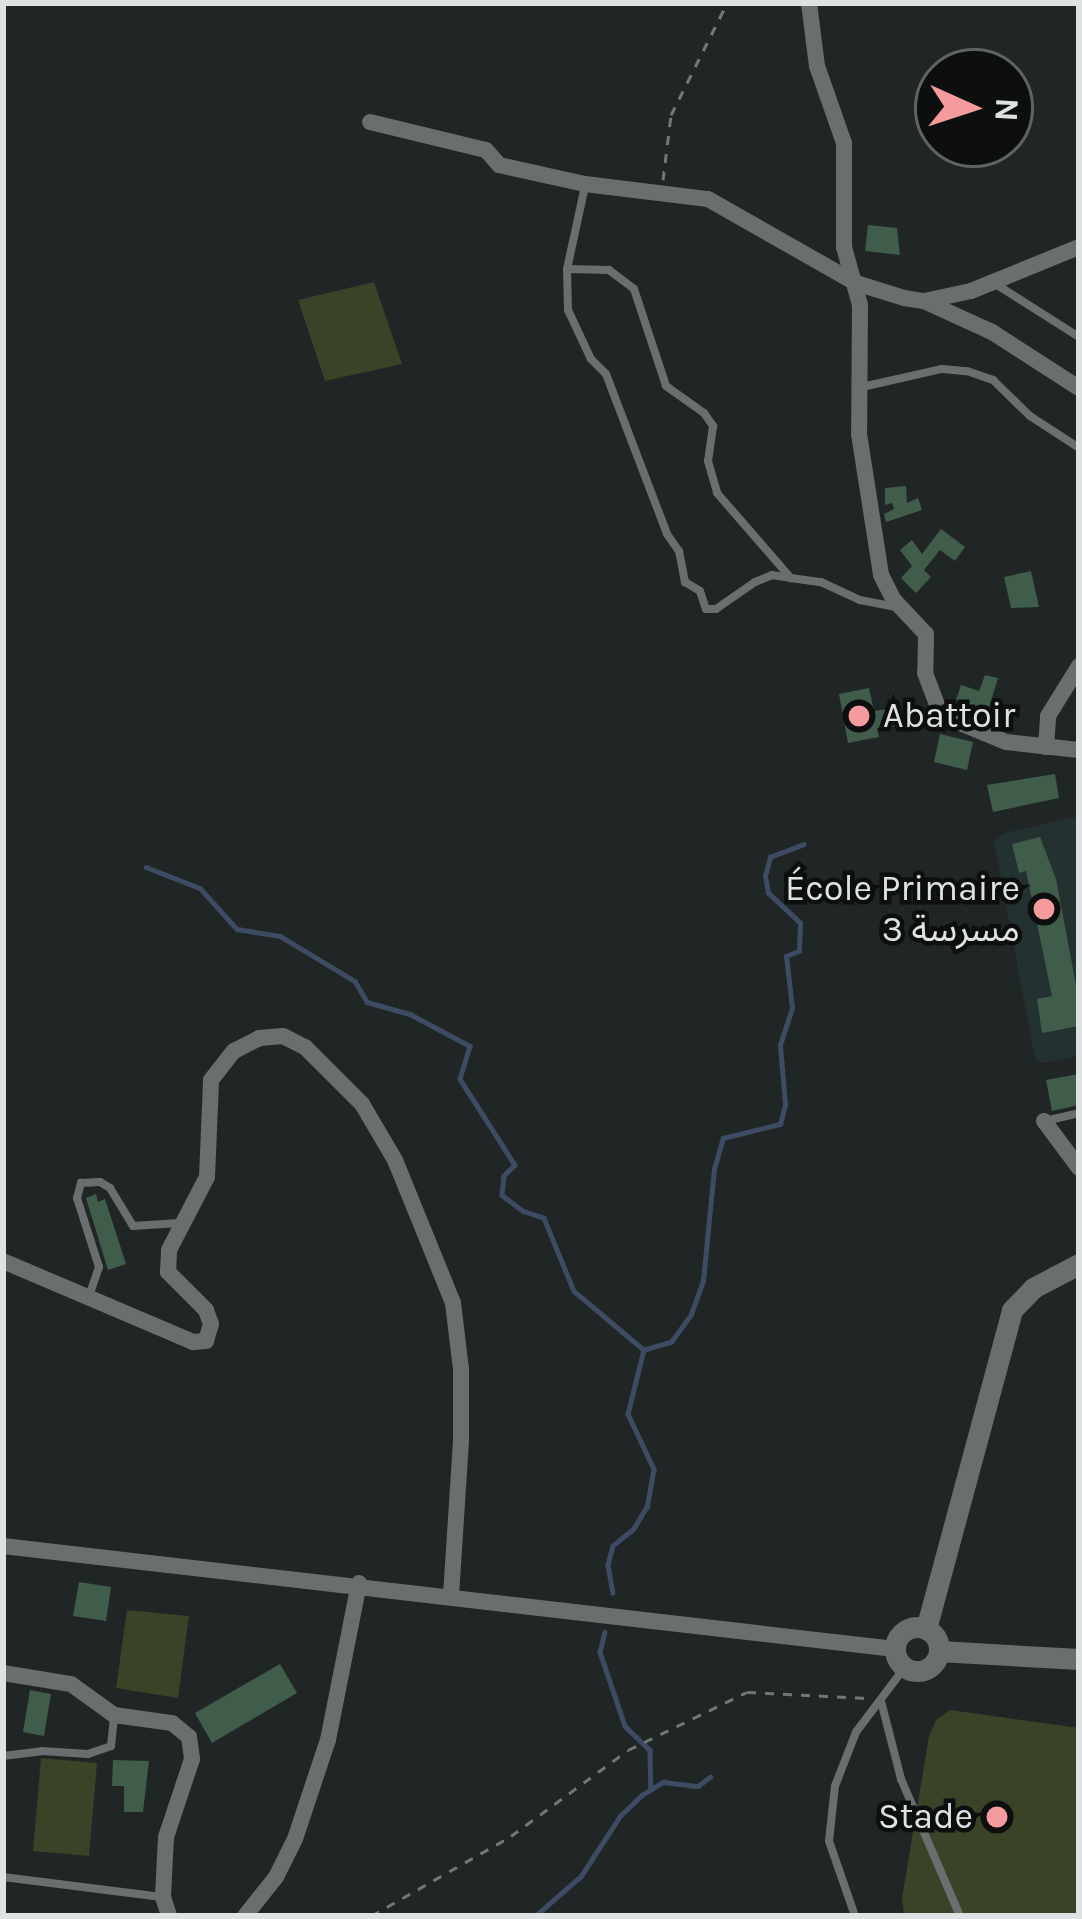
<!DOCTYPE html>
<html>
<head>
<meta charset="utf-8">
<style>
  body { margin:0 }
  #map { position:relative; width:1082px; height:1919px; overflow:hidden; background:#202626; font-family:Karla,"Noto Sans Arabic",sans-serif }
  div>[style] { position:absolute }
  .built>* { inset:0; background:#233130 }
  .green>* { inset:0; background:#3a4228 }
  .stream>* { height:4.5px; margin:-2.25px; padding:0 2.25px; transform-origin:2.25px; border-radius:2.25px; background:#3d4b63 }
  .building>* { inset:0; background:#405d4b }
  .path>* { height:3px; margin-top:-1.5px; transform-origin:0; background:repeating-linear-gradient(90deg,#717676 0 9px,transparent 0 18px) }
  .service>* { height:8px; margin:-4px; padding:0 4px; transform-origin:4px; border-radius:4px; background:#6b6e6f }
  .minor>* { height:16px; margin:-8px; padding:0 8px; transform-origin:8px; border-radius:8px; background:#6b6e6f }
  .tertiary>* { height:21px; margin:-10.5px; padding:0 10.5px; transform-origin:10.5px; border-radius:10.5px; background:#6b6e6f }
  .tertiary>.ring { margin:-10.5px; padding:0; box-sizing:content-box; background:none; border:21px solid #6b6e6f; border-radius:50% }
  .dots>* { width:33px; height:33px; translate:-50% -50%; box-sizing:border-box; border:6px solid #0c0f0e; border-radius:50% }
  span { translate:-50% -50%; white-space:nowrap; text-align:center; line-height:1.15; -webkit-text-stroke:9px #0c0f0e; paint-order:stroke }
  .poi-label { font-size:36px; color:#dfe2e2 }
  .left { translate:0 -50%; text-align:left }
  .right { translate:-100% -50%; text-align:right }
  .frame { position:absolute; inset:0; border:6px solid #dfe2e2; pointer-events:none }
  .north { position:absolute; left:914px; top:48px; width:120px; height:120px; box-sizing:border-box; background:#0c0f0e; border:3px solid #606363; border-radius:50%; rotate:93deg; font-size:33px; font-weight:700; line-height:48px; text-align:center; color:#dfe2e2 }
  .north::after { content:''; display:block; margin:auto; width:42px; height:54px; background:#f59b9d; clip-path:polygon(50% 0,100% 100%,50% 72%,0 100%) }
</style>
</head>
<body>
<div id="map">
  <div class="built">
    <i style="clip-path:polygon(1079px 816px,1079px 1056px,1041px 1063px,1035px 1059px,994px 841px,1005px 833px)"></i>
  </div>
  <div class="green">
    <i style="clip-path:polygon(374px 282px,402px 364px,325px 381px,298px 300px)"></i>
    <i style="clip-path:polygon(127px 1610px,189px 1616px,178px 1698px,116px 1688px)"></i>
    <i style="clip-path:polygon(950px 1710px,1079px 1728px,1079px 1916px,904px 1916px,902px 1898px,929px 1736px,936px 1720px)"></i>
    <i style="clip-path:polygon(41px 1758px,97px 1763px,89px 1856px,33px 1851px)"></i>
  </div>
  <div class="stream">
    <i style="left:146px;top:867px;width:58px;rotate:21.3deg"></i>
    <i style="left:200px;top:888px;width:55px;rotate:47.9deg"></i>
    <i style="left:237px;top:929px;width:44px;rotate:9.2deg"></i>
    <i style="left:280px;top:936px;width:87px;rotate:31deg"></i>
    <i style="left:355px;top:981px;width:24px;rotate:60deg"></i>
    <i style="left:367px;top:1002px;width:45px;rotate:15.6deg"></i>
    <i style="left:410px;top:1014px;width:68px;rotate:28.1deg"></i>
    <i style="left:470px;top:1046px;width:34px;rotate:107deg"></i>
    <i style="left:460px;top:1079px;width:102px;rotate:57.4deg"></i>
    <i style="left:515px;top:1165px;width:16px;rotate:135deg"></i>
    <i style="left:504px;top:1176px;width:19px;rotate:96deg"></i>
    <i style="left:502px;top:1195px;width:26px;rotate:37deg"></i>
    <i style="left:523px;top:1211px;width:22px;rotate:18deg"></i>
    <i style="left:544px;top:1218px;width:79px;rotate:67.7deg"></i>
    <i style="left:574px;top:1291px;width:92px;rotate:40.1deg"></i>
    <i style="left:644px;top:1350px;width:66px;rotate:104deg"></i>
    <i style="left:628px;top:1414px;width:61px;rotate:64.7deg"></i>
    <i style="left:654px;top:1469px;width:39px;rotate:100deg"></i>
    <i style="left:647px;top:1507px;width:26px;rotate:121deg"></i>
    <i style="left:634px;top:1529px;width:27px;rotate:141deg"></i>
    <i style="left:613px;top:1546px;width:20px;rotate:105deg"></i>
    <i style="left:608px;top:1565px;width:28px;rotate:80deg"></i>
    <i style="left:646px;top:1349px;width:26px;rotate:-16deg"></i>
    <i style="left:671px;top:1342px;width:34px;rotate:-54deg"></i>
    <i style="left:691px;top:1314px;width:35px;rotate:-70deg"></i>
    <i style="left:703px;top:1281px;width:113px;rotate:-84.4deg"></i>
    <i style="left:714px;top:1169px;width:32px;rotate:-74deg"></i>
    <i style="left:723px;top:1138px;width:59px;rotate:-13.8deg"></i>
    <i style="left:780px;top:1124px;width:20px;rotate:-75deg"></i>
    <i style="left:785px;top:1105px;width:60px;rotate:-94.8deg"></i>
    <i style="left:780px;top:1045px;width:39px;rotate:-72deg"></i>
    <i style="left:792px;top:1008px;width:52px;rotate:-96.6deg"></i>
    <i style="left:786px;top:956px;width:14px;rotate:-21deg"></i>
    <i style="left:799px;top:951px;width:28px;rotate:-88deg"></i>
    <i style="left:800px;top:923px;width:44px;rotate:-136.8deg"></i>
    <i style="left:768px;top:893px;width:17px;rotate:-100deg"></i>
    <i style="left:765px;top:876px;width:20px;rotate:-75deg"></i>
    <i style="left:770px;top:857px;width:36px;rotate:-21deg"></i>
    <i style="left:605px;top:1632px;width:21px;rotate:104deg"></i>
    <i style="left:600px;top:1652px;width:78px;rotate:71.3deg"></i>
    <i style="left:625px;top:1726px;width:35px;rotate:44deg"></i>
    <i style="left:650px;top:1750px;width:39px;rotate:89deg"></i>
    <i style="left:535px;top:1916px;width:61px;rotate:-41deg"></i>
    <i style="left:581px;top:1876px;width:72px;rotate:-57deg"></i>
    <i style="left:620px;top:1816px;width:30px;rotate:-44deg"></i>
    <i style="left:642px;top:1795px;width:25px;rotate:-32deg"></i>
    <i style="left:663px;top:1782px;width:35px;rotate:7deg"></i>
    <i style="left:698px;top:1786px;width:15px;rotate:-37deg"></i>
  </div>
  <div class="building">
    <i style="clip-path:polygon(868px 225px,897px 228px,900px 255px,865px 251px)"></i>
    <i style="clip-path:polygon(906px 486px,907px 503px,918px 498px,922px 510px,886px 522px,884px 514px,894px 509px,892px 503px,885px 505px,885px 488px)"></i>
    <i style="clip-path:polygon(941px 529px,965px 547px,955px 561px,940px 550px,924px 570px,931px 577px,916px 593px,901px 578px,912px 566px,900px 550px,912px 540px,922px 554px)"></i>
    <i style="clip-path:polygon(1031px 571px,1039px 607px,1011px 608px,1004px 577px)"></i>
    <i style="clip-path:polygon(985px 675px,998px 678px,988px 711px,983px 709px,979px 717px,971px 713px,973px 706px,956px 700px,961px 685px,979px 691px)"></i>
    <i style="clip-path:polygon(869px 688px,874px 711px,894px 708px,896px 726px,877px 728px,879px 737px,848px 743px,839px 694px)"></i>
    <i style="clip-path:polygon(940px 734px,973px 742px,967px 770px,934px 762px)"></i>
    <i style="clip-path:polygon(1055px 774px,1059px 798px,993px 812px,987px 785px)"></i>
    <i style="clip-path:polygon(1040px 837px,1056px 879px,1079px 1001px,1079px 1026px,1042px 1033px,1037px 999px,1052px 996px,1026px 871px,1019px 873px,1012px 844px)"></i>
    <i style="clip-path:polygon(1079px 1074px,1079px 1105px,1052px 1111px,1046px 1080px)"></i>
    <i style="clip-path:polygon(96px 1194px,98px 1202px,105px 1199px,126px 1264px,108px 1270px,86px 1198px)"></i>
    <i style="clip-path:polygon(79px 1582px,111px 1587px,106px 1621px,73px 1616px)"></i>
    <i style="clip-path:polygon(280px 1664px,297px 1693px,212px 1743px,195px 1713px)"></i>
    <i style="clip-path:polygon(30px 1690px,51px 1694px,44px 1736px,23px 1732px)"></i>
    <i style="clip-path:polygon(113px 1760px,149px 1761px,143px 1812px,124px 1812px,124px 1786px,112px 1786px)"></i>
  </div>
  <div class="path">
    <i style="left:663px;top:180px;width:65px;rotate:-83deg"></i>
    <i style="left:671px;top:115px;width:125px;rotate:-63.4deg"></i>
    <i style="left:371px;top:1916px;width:161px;rotate:-29.7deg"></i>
    <i style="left:511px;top:1836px;width:145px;rotate:-36.3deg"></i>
    <i style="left:628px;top:1750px;width:132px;rotate:-26deg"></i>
    <i style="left:747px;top:1692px;width:120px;rotate:2.9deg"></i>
  </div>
  <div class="service">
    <i style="left:585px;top:186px;width:85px;rotate:102.2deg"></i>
    <i style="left:567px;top:269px;width:42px;rotate:1.4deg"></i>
    <i style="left:609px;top:270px;width:31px;rotate:37deg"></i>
    <i style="left:634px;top:289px;width:102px;rotate:71.7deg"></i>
    <i style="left:666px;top:386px;width:47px;rotate:35.4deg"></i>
    <i style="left:704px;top:413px;width:16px;rotate:55deg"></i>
    <i style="left:713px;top:426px;width:35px;rotate:98deg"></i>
    <i style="left:708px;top:461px;width:33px;rotate:74deg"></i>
    <i style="left:717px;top:493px;width:113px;rotate:49deg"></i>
    <i style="left:791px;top:578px;width:30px;rotate:8deg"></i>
    <i style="left:821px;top:582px;width:43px;rotate:24.8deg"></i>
    <i style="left:860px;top:600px;width:37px;rotate:11deg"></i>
    <i style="left:567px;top:269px;width:41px;rotate:88.6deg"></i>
    <i style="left:568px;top:310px;width:54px;rotate:64.9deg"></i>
    <i style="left:591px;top:359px;width:21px;rotate:45deg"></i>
    <i style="left:606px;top:374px;width:171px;rotate:69.1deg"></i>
    <i style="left:667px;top:534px;width:21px;rotate:55deg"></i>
    <i style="left:679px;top:551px;width:32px;rotate:79deg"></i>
    <i style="left:685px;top:582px;width:17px;rotate:31deg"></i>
    <i style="left:700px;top:591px;width:19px;rotate:72deg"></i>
    <i style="left:706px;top:609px;width:10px"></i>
    <i style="left:716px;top:609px;width:47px;rotate:-34.7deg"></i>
    <i style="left:755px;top:582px;width:18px;rotate:-22deg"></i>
    <i style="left:772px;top:575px;width:18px;rotate:9deg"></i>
    <i style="left:994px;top:283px;width:101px;rotate:32.4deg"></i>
    <i style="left:862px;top:387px;width:82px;rotate:-12.7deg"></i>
    <i style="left:942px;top:369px;width:25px;rotate:5deg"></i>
    <i style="left:967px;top:371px;width:28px;rotate:19deg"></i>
    <i style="left:993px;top:380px;width:52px;rotate:44.2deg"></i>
    <i style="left:1030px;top:416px;width:59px;rotate:33.1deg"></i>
    <i style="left:1045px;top:1121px;width:35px;rotate:-13deg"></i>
    <i style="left:88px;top:1299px;width:34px;rotate:-71deg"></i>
    <i style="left:99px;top:1267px;width:72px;rotate:-107.7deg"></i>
    <i style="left:77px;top:1198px;width:16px;rotate:-75deg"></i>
    <i style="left:81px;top:1183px;width:19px;rotate:-3deg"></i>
    <i style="left:100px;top:1182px;width:12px;rotate:31deg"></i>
    <i style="left:110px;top:1188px;width:44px;rotate:58.8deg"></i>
    <i style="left:133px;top:1226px;width:46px;rotate:-3.7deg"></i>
    <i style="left:881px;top:1701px;width:81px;rotate:75.6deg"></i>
    <i style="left:901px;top:1779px;width:149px;rotate:66.7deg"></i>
    <i style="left:3px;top:1756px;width:39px;rotate:-7deg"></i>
    <i style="left:42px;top:1751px;width:46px;rotate:3.7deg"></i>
    <i style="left:88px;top:1754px;width:24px;rotate:-19deg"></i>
    <i style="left:111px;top:1746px;width:31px;rotate:-84deg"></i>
    <i style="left:3px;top:1877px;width:160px;rotate:7.2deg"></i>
    <i style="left:855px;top:1916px;width:79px;rotate:-109.1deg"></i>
    <i style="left:829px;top:1841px;width:55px;rotate:-83.8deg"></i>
    <i style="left:835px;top:1786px;width:58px;rotate:-68.7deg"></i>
    <i style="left:856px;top:1732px;width:81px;rotate:-53deg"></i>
  </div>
  <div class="minor">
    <i style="left:809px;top:3px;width:64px;rotate:82.8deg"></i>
    <i style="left:817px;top:66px;width:82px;rotate:70.7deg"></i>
    <i style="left:844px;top:143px;width:104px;rotate:90deg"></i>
    <i style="left:844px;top:247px;width:60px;rotate:74.6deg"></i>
    <i style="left:860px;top:305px;width:129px;rotate:90.4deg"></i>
    <i style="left:859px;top:434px;width:143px;rotate:81.1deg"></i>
    <i style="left:881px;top:575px;width:27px;rotate:63deg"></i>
    <i style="left:893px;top:599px;width:48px;rotate:46.7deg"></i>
    <i style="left:926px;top:634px;width:39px;rotate:91deg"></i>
    <i style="left:925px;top:673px;width:45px;rotate:69.1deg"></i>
    <i style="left:941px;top:715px;width:70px;rotate:22.6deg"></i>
    <i style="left:1006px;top:742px;width:73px;rotate:6.3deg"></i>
    <i style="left:370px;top:122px;width:119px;rotate:13.6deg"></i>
    <i style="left:486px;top:150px;width:20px;rotate:49deg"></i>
    <i style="left:499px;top:165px;width:88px;rotate:12.5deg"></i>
    <i style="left:585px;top:184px;width:124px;rotate:7deg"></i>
    <i style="left:708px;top:199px;width:170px;rotate:29.6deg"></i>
    <i style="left:856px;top:283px;width:50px;rotate:17.4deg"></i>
    <i style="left:904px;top:298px;width:20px;rotate:9deg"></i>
    <i style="left:924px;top:301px;width:48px;rotate:-12deg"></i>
    <i style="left:971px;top:291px;width:117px;rotate:-22.2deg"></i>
    <i style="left:924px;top:301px;width:75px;rotate:24.5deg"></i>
    <i style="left:992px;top:332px;width:103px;rotate:32.8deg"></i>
    <i style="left:1046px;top:747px;width:31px;rotate:-86deg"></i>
    <i style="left:1048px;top:716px;width:59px;rotate:-58.2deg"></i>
    <i style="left:1044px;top:1121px;width:59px;rotate:53.3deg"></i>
    <i style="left:3px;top:1261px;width:207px;rotate:23.1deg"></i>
    <i style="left:193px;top:1342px;width:13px;rotate:-4deg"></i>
    <i style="left:206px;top:1341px;width:18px;rotate:-74deg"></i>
    <i style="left:211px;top:1324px;width:15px;rotate:-110deg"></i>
    <i style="left:206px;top:1310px;width:54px;rotate:-135deg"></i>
    <i style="left:168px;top:1272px;width:22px;rotate:-87deg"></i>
    <i style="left:169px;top:1250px;width:82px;rotate:-62.5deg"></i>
    <i style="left:207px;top:1177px;width:97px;rotate:-87.6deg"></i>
    <i style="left:211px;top:1080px;width:37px;rotate:-52deg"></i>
    <i style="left:234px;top:1051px;width:28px;rotate:-27deg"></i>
    <i style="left:259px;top:1038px;width:24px;rotate:-5deg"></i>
    <i style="left:283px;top:1036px;width:25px;rotate:27deg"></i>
    <i style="left:305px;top:1047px;width:81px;rotate:45deg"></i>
    <i style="left:362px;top:1104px;width:65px;rotate:59.5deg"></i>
    <i style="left:395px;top:1160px;width:154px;rotate:67.9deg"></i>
    <i style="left:453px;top:1303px;width:66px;rotate:83.1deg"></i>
    <i style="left:461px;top:1369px;width:72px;rotate:90deg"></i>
    <i style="left:461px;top:1441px;width:154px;rotate:93.7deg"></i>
    <i style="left:3px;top:1546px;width:898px;rotate:6.59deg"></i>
    <i style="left:3px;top:1673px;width:69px;rotate:9.2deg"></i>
    <i style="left:71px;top:1684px;width:53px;rotate:35.8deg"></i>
    <i style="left:114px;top:1715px;width:59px;rotate:7.9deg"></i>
    <i style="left:172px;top:1723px;width:22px;rotate:39deg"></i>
    <i style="left:189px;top:1737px;width:22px;rotate:82deg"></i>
    <i style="left:192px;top:1759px;width:82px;rotate:108.4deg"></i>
    <i style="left:166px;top:1837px;width:60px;rotate:92.9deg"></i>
    <i style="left:163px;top:1897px;width:20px;rotate:72deg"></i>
    <i style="left:245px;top:1916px;width:50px;rotate:-51.5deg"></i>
    <i style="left:276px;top:1877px;width:42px;rotate:-63.4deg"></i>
    <i style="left:295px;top:1839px;width:104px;rotate:-71.6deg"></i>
    <i style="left:328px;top:1740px;width:160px;rotate:-78.8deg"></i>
  </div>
  <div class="tertiary">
    <i class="ring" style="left:895px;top:1627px;width:23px;height:23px"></i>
    <i style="left:926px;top:1629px;width:330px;rotate:-74.9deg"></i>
    <i style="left:1012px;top:1310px;width:30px;rotate:-46deg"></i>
    <i style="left:1033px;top:1288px;width:52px;rotate:-27.6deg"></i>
    <i style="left:939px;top:1651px;width:140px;rotate:3.3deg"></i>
  </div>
  <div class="dots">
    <i style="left:859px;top:716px;background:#f59b9d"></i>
    <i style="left:1044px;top:909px;background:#f59b9d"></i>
    <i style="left:997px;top:1817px;background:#f59b9d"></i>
  </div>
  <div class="poi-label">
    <span class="left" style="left:883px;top:716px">Abattoir</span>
    <span class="right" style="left:1020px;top:909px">École Primaire<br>3 مسرسة</span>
    <span class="right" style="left:973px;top:1817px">Stade</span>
  </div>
  <div class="frame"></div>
  <div class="north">N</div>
</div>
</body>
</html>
